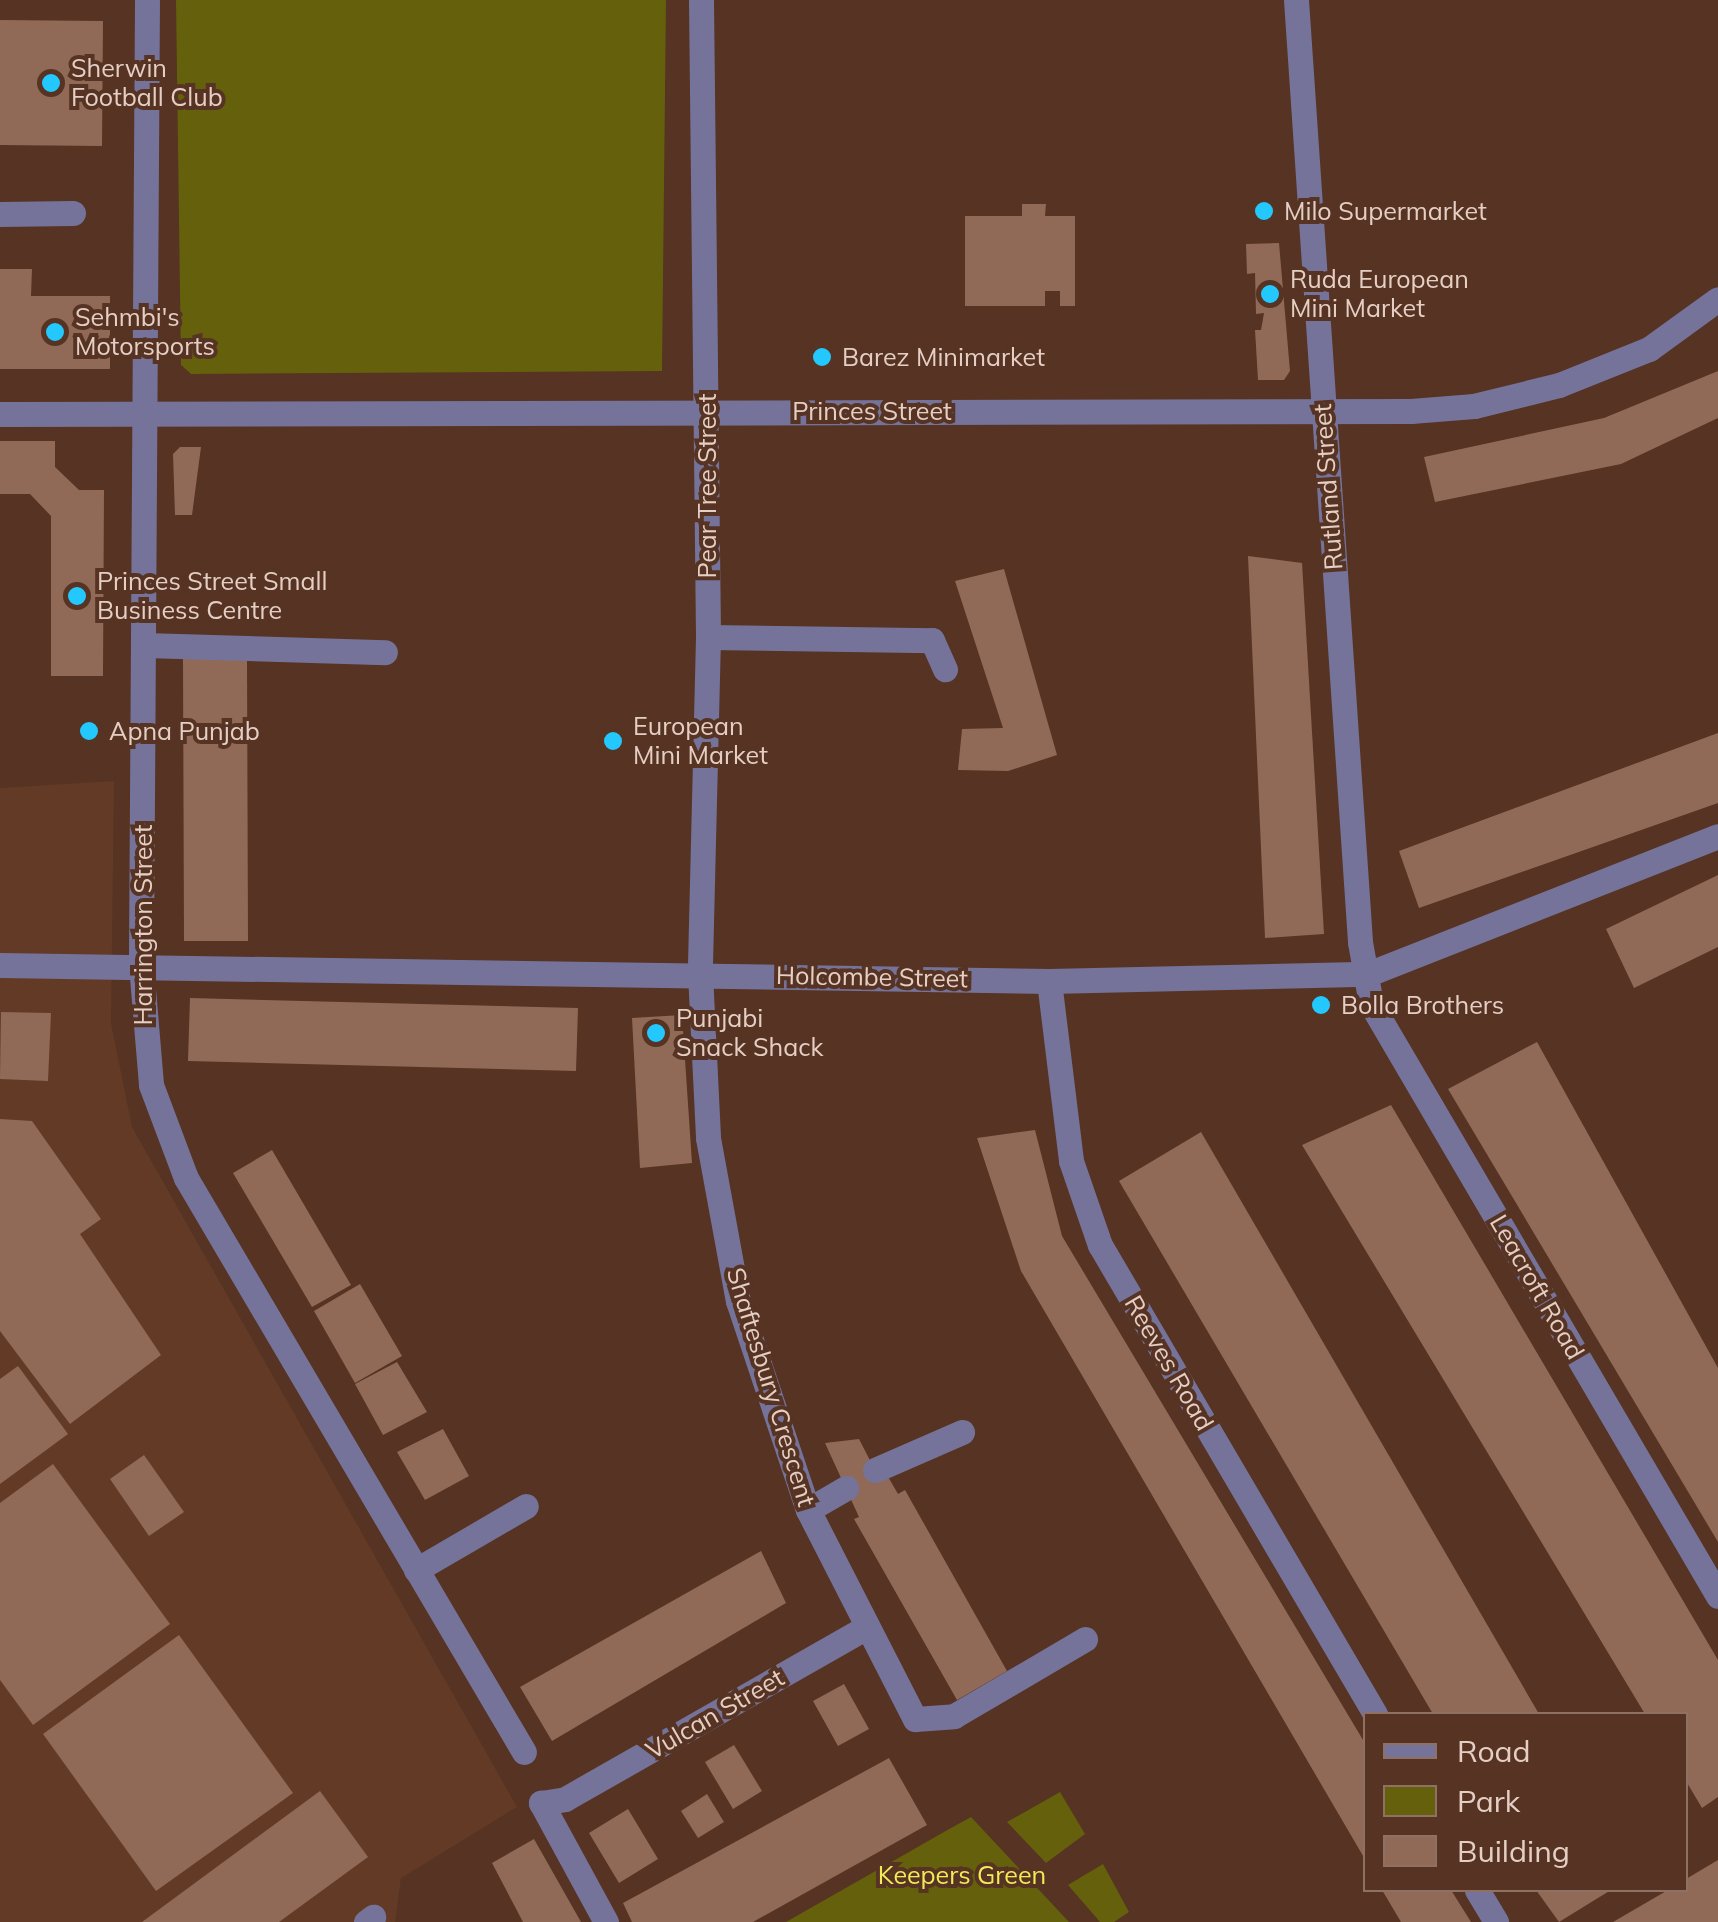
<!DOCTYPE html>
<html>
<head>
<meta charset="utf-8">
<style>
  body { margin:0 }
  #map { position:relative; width:1718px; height:1922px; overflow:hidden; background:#563322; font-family:Mulish,sans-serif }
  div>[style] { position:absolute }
  .built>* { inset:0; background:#633a25 }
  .green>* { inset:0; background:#64600c }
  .building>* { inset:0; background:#916a57 }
  .minor>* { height:25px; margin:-12.5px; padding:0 12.5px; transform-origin:12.5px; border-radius:12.5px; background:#75739a }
  .dots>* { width:28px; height:28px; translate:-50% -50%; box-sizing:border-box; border:5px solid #563322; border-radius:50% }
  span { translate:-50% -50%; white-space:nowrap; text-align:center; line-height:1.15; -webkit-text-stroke:8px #563322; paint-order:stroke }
  .poi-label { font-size:25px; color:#e5cfc4 }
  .left { translate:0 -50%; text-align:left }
  .street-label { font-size:25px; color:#e5cfc4 }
  .park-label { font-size:25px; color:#f2eb58 }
  .legend { position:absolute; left:1363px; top:1712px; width:325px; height:180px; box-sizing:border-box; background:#563322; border:2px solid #8f7163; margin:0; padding:12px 18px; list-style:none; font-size:30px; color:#e5cfc4 }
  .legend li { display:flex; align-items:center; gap:20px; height:50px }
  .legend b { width:50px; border:2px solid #8f7163 }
</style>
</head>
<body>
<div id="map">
  <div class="built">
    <i style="clip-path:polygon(114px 781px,111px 1023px,132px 1127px,517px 1807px,401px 1878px,395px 1922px,0 1922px,0 788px)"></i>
  </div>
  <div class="green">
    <i style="clip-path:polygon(176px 0,666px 0,662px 371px,191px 374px,181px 365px)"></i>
    <i style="clip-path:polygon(1060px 1792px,1085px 1834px,1046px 1863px,1007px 1822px)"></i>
    <i style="clip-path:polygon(971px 1817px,1069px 1922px,786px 1922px,951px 1828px)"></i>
    <i style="clip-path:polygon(1103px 1864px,1129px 1912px,1114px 1922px,1100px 1922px,1068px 1885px)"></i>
  </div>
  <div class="building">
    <i style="clip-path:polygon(0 20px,103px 21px,102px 146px,0 145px)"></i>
    <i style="clip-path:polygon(1022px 204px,1046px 204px,1045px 216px,1075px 216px,1075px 306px,1060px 306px,1060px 291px,1045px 291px,1045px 306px,965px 306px,965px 216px,1022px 216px)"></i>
    <i style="clip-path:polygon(1279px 243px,1290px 371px,1284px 380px,1258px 380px,1255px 330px,1261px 330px,1264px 313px,1256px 314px,1255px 273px,1247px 274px,1246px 244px)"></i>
    <i style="clip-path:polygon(0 269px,32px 269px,31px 296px,110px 296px,110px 369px,0 369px)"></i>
    <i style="clip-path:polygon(1718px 371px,1718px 418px,1621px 464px,1435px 502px,1424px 457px,1604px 418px)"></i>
    <i style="clip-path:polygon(0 441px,55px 441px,55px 467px,79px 490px,104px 490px,103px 676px,51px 676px,51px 516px,30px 494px,0 494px)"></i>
    <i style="clip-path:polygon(180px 447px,201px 447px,192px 515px,175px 515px,173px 454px)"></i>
    <i style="clip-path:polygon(1248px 556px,1302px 563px,1324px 934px,1265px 938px)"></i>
    <i style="clip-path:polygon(1004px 569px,1057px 755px,1008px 771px,958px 770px,962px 729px,1003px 728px,955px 581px)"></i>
    <i style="clip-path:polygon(183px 657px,247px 657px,248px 941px,184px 941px)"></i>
    <i style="clip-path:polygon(1718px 733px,1718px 803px,1419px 908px,1399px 851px)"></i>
    <i style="clip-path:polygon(1718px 875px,1718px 947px,1634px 988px,1606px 929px)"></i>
    <i style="clip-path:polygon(190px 998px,578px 1008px,576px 1071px,188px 1061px)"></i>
    <i style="clip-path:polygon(1px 1012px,51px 1013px,48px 1081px,0 1079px)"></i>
    <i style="clip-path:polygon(682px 1015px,692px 1163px,640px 1168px,632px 1018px)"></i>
    <i style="clip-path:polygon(1537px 1042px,1718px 1368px,1718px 1542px,1448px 1089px)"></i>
    <i style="clip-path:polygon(1391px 1105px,1718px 1660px,1718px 1797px,1702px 1808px,1686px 1781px,1686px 1714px,1645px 1714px,1302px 1145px)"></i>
    <i style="clip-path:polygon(0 1119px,32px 1121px,101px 1219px,80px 1234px,161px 1355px,70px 1424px,0 1331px)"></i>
    <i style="clip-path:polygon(1035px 1130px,1062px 1236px,1366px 1745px,1366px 1861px,1021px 1271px,977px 1138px)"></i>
    <i style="clip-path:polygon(1201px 1132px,1539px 1714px,1433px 1714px,1119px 1181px)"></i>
    <i style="clip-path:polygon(272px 1150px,351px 1285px,312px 1307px,233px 1173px)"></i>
    <i style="clip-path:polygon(360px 1284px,402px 1356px,355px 1383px,314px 1311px)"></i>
    <i style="clip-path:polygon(397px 1362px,427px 1412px,383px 1435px,355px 1384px)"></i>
    <i style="clip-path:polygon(18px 1366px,68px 1434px,0 1484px,0 1379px)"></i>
    <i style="clip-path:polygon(443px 1429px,469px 1476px,425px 1500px,397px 1452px)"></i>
    <i style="clip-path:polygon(859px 1439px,875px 1470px,887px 1475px,898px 1494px,905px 1490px,1007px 1671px,957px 1700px,854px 1519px,859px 1517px,825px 1443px)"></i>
    <i style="clip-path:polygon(144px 1455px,184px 1512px,149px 1536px,110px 1479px)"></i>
    <i style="clip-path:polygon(53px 1464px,170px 1624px,33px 1725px,0 1680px,0 1503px)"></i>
    <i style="clip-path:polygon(761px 1551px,786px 1603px,552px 1741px,520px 1687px)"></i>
    <i style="clip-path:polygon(179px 1635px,293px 1793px,156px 1891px,43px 1734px)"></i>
    <i style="clip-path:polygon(844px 1684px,869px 1729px,838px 1746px,813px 1701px)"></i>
    <i style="clip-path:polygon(734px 1745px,762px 1791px,733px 1809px,705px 1762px)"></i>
    <i style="clip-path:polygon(889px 1758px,927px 1825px,753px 1922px,632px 1922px,623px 1903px)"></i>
    <i style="clip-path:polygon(320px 1791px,368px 1857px,279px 1922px,142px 1922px)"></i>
    <i style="clip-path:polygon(707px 1794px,724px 1822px,698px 1838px,681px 1811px)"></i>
    <i style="clip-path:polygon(628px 1809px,658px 1859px,619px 1883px,589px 1833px)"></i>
    <i style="clip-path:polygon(534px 1839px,581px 1922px,523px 1922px,492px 1863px)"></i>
    <i style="clip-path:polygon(1718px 1860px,1718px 1922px,1613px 1922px,1668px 1890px,1686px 1890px,1686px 1879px)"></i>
    <i style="clip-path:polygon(1382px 1890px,1451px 1890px,1471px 1922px,1401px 1922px)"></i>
    <i style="clip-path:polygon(1536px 1890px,1611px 1890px,1559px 1922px)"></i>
  </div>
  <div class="minor">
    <i style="left:147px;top:0;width:965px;rotate:90.36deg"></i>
    <i style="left:141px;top:965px;width:120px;rotate:85.2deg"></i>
    <i style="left:151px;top:1085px;width:99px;rotate:69.4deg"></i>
    <i style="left:186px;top:1178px;width:666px;rotate:59.51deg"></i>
    <i style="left:701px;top:0;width:637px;rotate:89.37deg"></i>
    <i style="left:708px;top:637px;width:336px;rotate:91.4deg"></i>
    <i style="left:700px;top:973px;width:165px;rotate:87.2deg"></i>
    <i style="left:708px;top:1138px;width:166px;rotate:79.6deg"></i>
    <i style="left:738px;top:1301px;width:220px;rotate:71.5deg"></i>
    <i style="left:808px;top:1510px;width:235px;rotate:62.9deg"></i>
    <i style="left:915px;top:1719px;width:39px;rotate:-4deg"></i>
    <i style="left:954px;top:1716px;width:152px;rotate:-30.4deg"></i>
    <i style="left:1296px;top:0;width:944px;rotate:86.11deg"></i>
    <i style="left:1360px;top:942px;width:63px;rotate:79.9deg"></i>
    <i style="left:1371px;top:1004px;width:686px;rotate:59.62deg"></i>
    <i style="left:0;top:214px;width:73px;rotate:-0.8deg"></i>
    <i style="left:0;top:414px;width:1411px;rotate:-0.12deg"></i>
    <i style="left:1411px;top:411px;width:63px;rotate:-4.5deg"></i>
    <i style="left:1474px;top:406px;width:88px;rotate:-13.9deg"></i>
    <i style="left:1559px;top:385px;width:97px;rotate:-21.8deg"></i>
    <i style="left:1649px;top:349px;width:85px;rotate:-35.9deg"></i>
    <i style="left:708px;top:637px;width:224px;rotate:0.8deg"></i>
    <i style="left:932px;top:640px;width:32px;rotate:66deg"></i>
    <i style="left:144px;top:645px;width:241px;rotate:1.7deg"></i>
    <i style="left:0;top:965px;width:1049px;rotate:0.87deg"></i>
    <i style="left:1049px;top:981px;width:319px;rotate:-1.3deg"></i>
    <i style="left:1368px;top:974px;width:376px;rotate:-21.5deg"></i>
    <i style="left:1049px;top:981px;width:181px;rotate:83deg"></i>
    <i style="left:1071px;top:1161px;width:89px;rotate:71deg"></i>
    <i style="left:1100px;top:1245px;width:544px;rotate:59.61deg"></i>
    <i style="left:875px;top:1470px;width:95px;rotate:-23.6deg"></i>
    <i style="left:808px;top:1510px;width:44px;rotate:-30.1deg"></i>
    <i style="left:416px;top:1570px;width:127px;rotate:-30.2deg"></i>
    <i style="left:1477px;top:1890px;width:37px;rotate:59deg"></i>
    <i style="left:366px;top:1922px;width:9px;rotate:-36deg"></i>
    <i style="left:606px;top:1922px;width:136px;rotate:-118.6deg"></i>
    <i style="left:541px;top:1803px;width:24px;rotate:-9deg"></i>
    <i style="left:565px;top:1799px;width:345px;rotate:-29.7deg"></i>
  </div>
  <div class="dots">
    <i style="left:51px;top:83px;background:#23c9fe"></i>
    <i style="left:1264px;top:211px;background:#23c9fe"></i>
    <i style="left:1270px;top:294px;background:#23c9fe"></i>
    <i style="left:55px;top:332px;background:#23c9fe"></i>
    <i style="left:822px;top:357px;background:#23c9fe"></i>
    <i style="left:77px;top:596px;background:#23c9fe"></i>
    <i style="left:89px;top:731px;background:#23c9fe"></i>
    <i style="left:613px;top:741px;background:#23c9fe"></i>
    <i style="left:1321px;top:1005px;background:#23c9fe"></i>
    <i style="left:656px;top:1033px;background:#23c9fe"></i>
  </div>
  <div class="poi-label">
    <span class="left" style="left:71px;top:83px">Sherwin<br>Football Club</span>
    <span class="left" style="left:1284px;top:211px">Milo Supermarket</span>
    <span class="left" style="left:1290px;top:294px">Ruda European<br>Mini Market</span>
    <span class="left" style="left:75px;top:332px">Sehmbi's<br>Motorsports</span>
    <span class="left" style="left:842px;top:357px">Barez Minimarket</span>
    <span class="left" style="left:97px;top:596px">Princes Street Small<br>Business Centre</span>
    <span class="left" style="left:633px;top:741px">European<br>Mini Market</span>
    <span class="left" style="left:109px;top:731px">Apna Punjab</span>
    <span class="left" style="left:1341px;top:1005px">Bolla Brothers</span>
    <span class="left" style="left:676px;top:1033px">Punjabi<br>Snack Shack</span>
  </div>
  <div class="street-label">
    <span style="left:872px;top:411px">Princes Street</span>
    <span style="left:707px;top:486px;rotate:-90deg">Pear Tree Street</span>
    <span style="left:1328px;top:487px;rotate:-94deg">Rutland Street</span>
    <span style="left:143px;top:925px;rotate:-90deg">Harrington Street</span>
    <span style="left:872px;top:977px;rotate:1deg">Holcombe Street</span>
    <span style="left:1537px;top:1287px;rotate:60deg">Leacroft Road</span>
    <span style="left:1169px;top:1363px;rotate:60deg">Reeves Road</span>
    <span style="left:771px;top:1387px;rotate:73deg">Shaftesbury Crescent</span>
    <span style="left:715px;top:1714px;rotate:-30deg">Vulcan Street</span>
  </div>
  <div class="park-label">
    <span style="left:962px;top:1875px">Keepers Green</span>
  </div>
  <ul class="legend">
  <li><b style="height:12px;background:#75739a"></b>Road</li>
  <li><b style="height:28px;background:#64600c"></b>Park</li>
  <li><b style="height:28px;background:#916a57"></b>Building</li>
  </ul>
</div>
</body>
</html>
